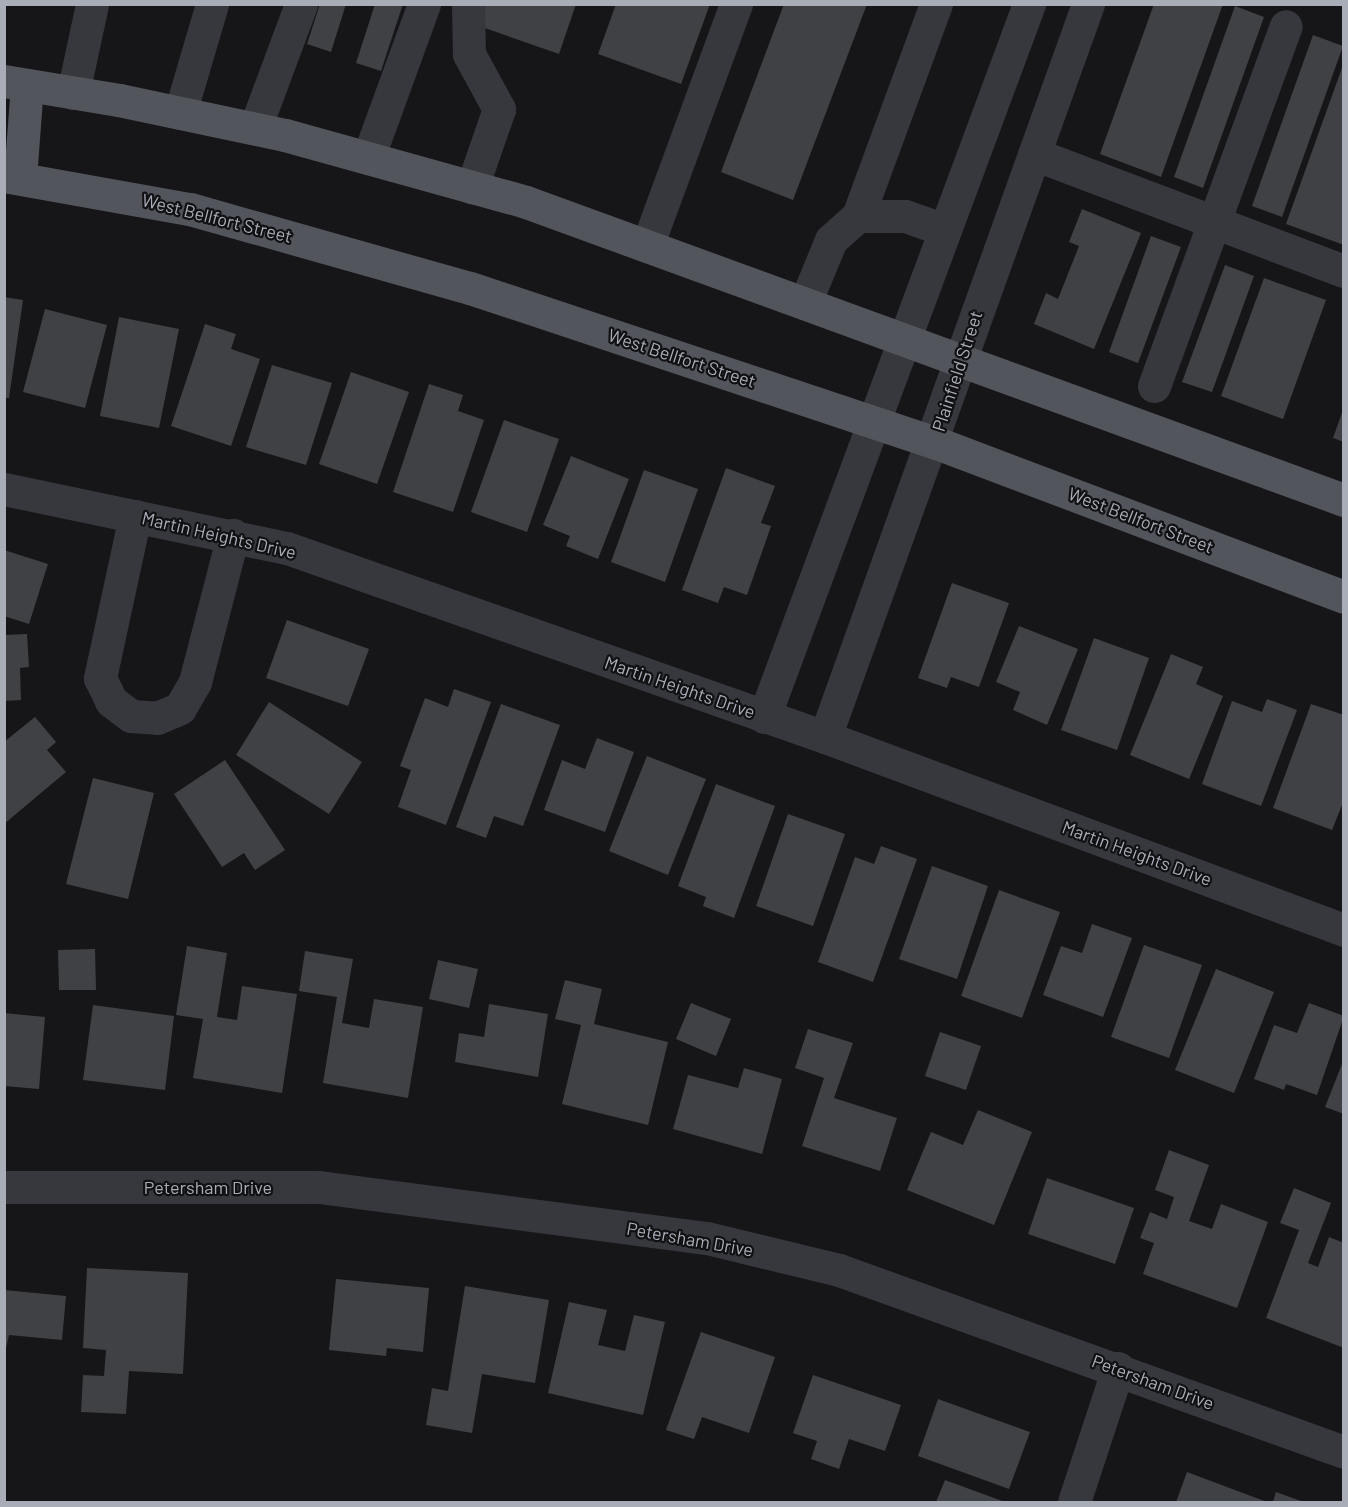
<!DOCTYPE html>
<html>
<head>
<meta charset="utf-8">
<style>
  body { margin:0 }
  #map { position:relative; width:1348px; height:1507px; overflow:hidden; background:#161618; font-family:Barlow,sans-serif }
  div>[style] { position:absolute }
  .building>* { inset:0; background:#404145 }
  .minor>* { height:33px; margin:-16.5px; padding:0 16.5px; transform-origin:16.5px; border-radius:16.5px; background:#37383d }
  .major>* { height:33px; margin:-16.5px; padding:0 16.5px; transform-origin:16.5px; border-radius:16.5px; background:#53555c }
  span { translate:-50% -50%; white-space:nowrap; text-align:center; line-height:1.15; -webkit-text-stroke:4.5px #111113; paint-order:stroke }
  .street-label { font-size:18px; color:#a8adb8 }
  .frame { position:absolute; inset:0; border:6px solid #a8adb8; pointer-events:none }
</style>
</head>
<body>
<div id="map">
  <div class="building">
    <i style="clip-path:polygon(320px 4px,346px 4px,331px 52px,307px 44px)"></i>
    <i style="clip-path:polygon(375px 4px,403px 4px,381px 71px,356px 63px)"></i>
    <i style="clip-path:polygon(486px 4px,576px 4px,559px 54px,479px 26px)"></i>
    <i style="clip-path:polygon(616px 4px,710px 4px,681px 84px,598px 54px)"></i>
    <i style="clip-path:polygon(784px 4px,867px 4px,793px 200px,721px 172px)"></i>
    <i style="clip-path:polygon(1154px 4px,1223px 4px,1161px 177px,1100px 154px)"></i>
    <i style="clip-path:polygon(1235px 6px,1264px 17px,1203px 188px,1174px 177px)"></i>
    <i style="clip-path:polygon(1313px 35px,1343px 46px,1282px 217px,1252px 206px)"></i>
    <i style="clip-path:polygon(1343px 65px,1344px 66px,1344px 245px,1286px 224px)"></i>
    <i style="clip-path:polygon(1082px 209px,1141px 233px,1094px 349px,1034px 324px,1046px 293px,1058px 299px,1079px 246px,1069px 242px)"></i>
    <i style="clip-path:polygon(1151px 236px,1181px 247px,1138px 363px,1109px 352px)"></i>
    <i style="clip-path:polygon(1225px 265px,1254px 276px,1212px 392px,1182px 382px)"></i>
    <i style="clip-path:polygon(1264px 278px,1326px 300px,1283px 419px,1221px 396px)"></i>
    <i style="clip-path:polygon(4px 297px,23px 300px,9px 398px,4px 398px)"></i>
    <i style="clip-path:polygon(45px 309px,107px 325px,85px 408px,23px 392px)"></i>
    <i style="clip-path:polygon(119px 317px,179px 329px,159px 428px,100px 416px)"></i>
    <i style="clip-path:polygon(205px 324px,236px 334px,231px 349px,260px 359px,231px 446px,171px 426px)"></i>
    <i style="clip-path:polygon(272px 365px,332px 383px,306px 465px,246px 447px)"></i>
    <i style="clip-path:polygon(351px 372px,409px 392px,377px 484px,319px 464px)"></i>
    <i style="clip-path:polygon(429px 384px,463px 395px,458px 411px,484px 420px,453px 512px,393px 492px)"></i>
    <i style="clip-path:polygon(1343px 410px,1344px 410px,1344px 442px,1333px 438px)"></i>
    <i style="clip-path:polygon(504px 420px,559px 439px,527px 532px,471px 512px)"></i>
    <i style="clip-path:polygon(571px 456px,629px 479px,598px 559px,566px 546px,570px 536px,543px 525px)"></i>
    <i style="clip-path:polygon(726px 468px,775px 486px,761px 523px,771px 526px,747px 595px,724px 587px,718px 603px,682px 590px)"></i>
    <i style="clip-path:polygon(644px 470px,698px 489px,665px 582px,611px 562px)"></i>
    <i style="clip-path:polygon(4px 550px,48px 564px,29px 624px,4px 616px)"></i>
    <i style="clip-path:polygon(952px 583px,1009px 603px,979px 687px,951px 677px,947px 688px,918px 678px)"></i>
    <i style="clip-path:polygon(287px 620px,369px 649px,348px 706px,266px 678px)"></i>
    <i style="clip-path:polygon(1019px 626px,1078px 649px,1047px 725px,1013px 710px,1020px 692px,996px 682px)"></i>
    <i style="clip-path:polygon(27px 634px,29px 667px,20px 668px,21px 700px,4px 701px,4px 635px)"></i>
    <i style="clip-path:polygon(1094px 638px,1149px 658px,1117px 750px,1061px 730px)"></i>
    <i style="clip-path:polygon(1171px 654px,1203px 667px,1196px 684px,1223px 696px,1189px 779px,1130px 755px)"></i>
    <i style="clip-path:polygon(454px 689px,491px 702px,446px 825px,398px 807px,411px 770px,400px 766px,425px 698px,448px 707px)"></i>
    <i style="clip-path:polygon(1267px 699px,1297px 710px,1261px 806px,1202px 784px,1232px 701px,1262px 712px)"></i>
    <i style="clip-path:polygon(269px 702px,362px 762px,329px 814px,236px 755px)"></i>
    <i style="clip-path:polygon(501px 704px,560px 725px,523px 826px,494px 816px,486px 838px,456px 827px)"></i>
    <i style="clip-path:polygon(1311px 704px,1344px 715px,1344px 800px,1332px 830px,1273px 808px)"></i>
    <i style="clip-path:polygon(35px 717px,56px 742px,47px 750px,66px 772px,4px 824px,4px 742px)"></i>
    <i style="clip-path:polygon(597px 738px,634px 752px,605px 832px,544px 810px,562px 760px,585px 769px)"></i>
    <i style="clip-path:polygon(647px 756px,706px 779px,668px 875px,609px 851px)"></i>
    <i style="clip-path:polygon(225px 760px,285px 850px,255px 870px,244px 853px,222px 867px,174px 794px)"></i>
    <i style="clip-path:polygon(93px 778px,154px 793px,128px 899px,66px 884px)"></i>
    <i style="clip-path:polygon(716px 784px,775px 806px,734px 918px,703px 906px,706px 897px,678px 886px)"></i>
    <i style="clip-path:polygon(788px 814px,845px 834px,813px 926px,756px 906px)"></i>
    <i style="clip-path:polygon(881px 846px,917px 859px,873px 982px,818px 962px,855px 857px,874px 864px)"></i>
    <i style="clip-path:polygon(932px 866px,988px 886px,957px 979px,899px 959px)"></i>
    <i style="clip-path:polygon(999px 890px,1060px 912px,1022px 1018px,961px 996px)"></i>
    <i style="clip-path:polygon(1092px 924px,1132px 938px,1103px 1017px,1043px 995px,1061px 946px,1082px 953px)"></i>
    <i style="clip-path:polygon(1144px 945px,1202px 965px,1169px 1058px,1111px 1037px)"></i>
    <i style="clip-path:polygon(187px 946px,227px 953px,217px 1017px,237px 1020px,242px 986px,297px 994px,282px 1093px,193px 1078px,203px 1019px,176px 1015px)"></i>
    <i style="clip-path:polygon(95px 949px,96px 990px,59px 990px,58px 950px)"></i>
    <i style="clip-path:polygon(305px 951px,353px 959px,342px 1023px,369px 1028px,374px 999px,423px 1007px,408px 1098px,323px 1083px,337px 997px,299px 991px)"></i>
    <i style="clip-path:polygon(438px 960px,478px 969px,469px 1008px,429px 999px)"></i>
    <i style="clip-path:polygon(1216px 969px,1274px 992px,1234px 1093px,1175px 1070px)"></i>
    <i style="clip-path:polygon(565px 980px,602px 989px,594px 1024px,668px 1042px,648px 1125px,562px 1104px,581px 1025px,555px 1019px)"></i>
    <i style="clip-path:polygon(691px 1003px,731px 1019px,716px 1056px,676px 1039px)"></i>
    <i style="clip-path:polygon(1309px 1003px,1344px 1016px,1317px 1095px,1286px 1084px,1284px 1090px,1254px 1079px,1274px 1025px,1297px 1033px)"></i>
    <i style="clip-path:polygon(489px 1004px,548px 1014px,538px 1077px,455px 1062px,459px 1033px,484px 1037px)"></i>
    <i style="clip-path:polygon(93px 1005px,174px 1016px,165px 1090px,83px 1080px)"></i>
    <i style="clip-path:polygon(4px 1013px,45px 1017px,39px 1089px,4px 1086px)"></i>
    <i style="clip-path:polygon(808px 1029px,853px 1043px,834px 1098px,897px 1118px,880px 1171px,802px 1146px,824px 1078px,795px 1068px)"></i>
    <i style="clip-path:polygon(940px 1032px,981px 1046px,966px 1090px,925px 1076px)"></i>
    <i style="clip-path:polygon(1344px 1059px,1344px 1114px,1325px 1107px)"></i>
    <i style="clip-path:polygon(744px 1068px,782px 1079px,762px 1154px,673px 1129px,688px 1075px,738px 1088px)"></i>
    <i style="clip-path:polygon(978px 1110px,1032px 1132px,994px 1225px,907px 1190px,931px 1132px,963px 1145px)"></i>
    <i style="clip-path:polygon(1169px 1150px,1209px 1165px,1189px 1221px,1212px 1229px,1221px 1204px,1268px 1222px,1237px 1308px,1143px 1274px,1154px 1243px,1140px 1238px,1150px 1212px,1167px 1219px,1174px 1197px,1155px 1190px)"></i>
    <i style="clip-path:polygon(1047px 1178px,1134px 1208px,1115px 1264px,1028px 1234px)"></i>
    <i style="clip-path:polygon(1294px 1188px,1331px 1203px,1308px 1263px,1318px 1267px,1329px 1237px,1344px 1243px,1344px 1348px,1266px 1318px,1299px 1230px,1280px 1223px)"></i>
    <i style="clip-path:polygon(87px 1268px,188px 1273px,183px 1374px,129px 1371px,126px 1414px,81px 1412px,83px 1375px,104px 1376px,106px 1350px,83px 1348px)"></i>
    <i style="clip-path:polygon(336px 1279px,429px 1288px,423px 1352px,387px 1348px,386px 1356px,329px 1350px)"></i>
    <i style="clip-path:polygon(465px 1286px,549px 1300px,535px 1383px,482px 1374px,472px 1433px,426px 1425px,432px 1388px,448px 1391px)"></i>
    <i style="clip-path:polygon(4px 1290px,66px 1296px,62px 1340px,9px 1335px,4px 1357px)"></i>
    <i style="clip-path:polygon(569px 1302px,607px 1310px,598px 1345px,625px 1351px,634px 1315px,665px 1322px,643px 1415px,548px 1393px)"></i>
    <i style="clip-path:polygon(701px 1332px,775px 1357px,749px 1433px,702px 1417px,694px 1439px,666px 1430px)"></i>
    <i style="clip-path:polygon(813px 1375px,901px 1405px,885px 1451px,849px 1439px,839px 1469px,811px 1459px,817px 1441px,793px 1433px)"></i>
    <i style="clip-path:polygon(938px 1399px,1030px 1432px,1009px 1489px,918px 1456px)"></i>
    <i style="clip-path:polygon(1187px 1472px,1267px 1502px,1176px 1502px)"></i>
    <i style="clip-path:polygon(945px 1480px,1005px 1502px,936px 1502px)"></i>
    <i style="clip-path:polygon(1276px 1492px,1304px 1502px,1273px 1502px)"></i>
  </div>
  <div class="minor">
    <i style="left:468px;top:4px;width:50px;rotate:88.9deg"></i>
    <i style="left:469px;top:54px;width:63px;rotate:61.4deg"></i>
    <i style="left:499px;top:109px;width:83px;rotate:109.1deg"></i>
    <i style="left:73px;top:93px;width:91px;rotate:-77.9deg"></i>
    <i style="left:180px;top:113px;width:114px;rotate:-73.6deg"></i>
    <i style="left:255px;top:128px;width:132px;rotate:-69.6deg"></i>
    <i style="left:1034px;top:154px;width:331px;rotate:20.7deg"></i>
    <i style="left:368px;top:158px;width:164px;rotate:-70deg"></i>
    <i style="left:858px;top:216px;width:226px;rotate:-69.8deg"></i>
    <i style="left:647px;top:246px;width:258px;rotate:-69.8deg"></i>
    <i style="left:805px;top:303px;width:68px;rotate:-67.6deg"></i>
    <i style="left:831px;top:240px;width:36px;rotate:-42deg"></i>
    <i style="left:858px;top:216px;width:47px"></i>
    <i style="left:905px;top:216px;width:42px;rotate:19.3deg"></i>
    <i style="left:1154px;top:386px;width:383px;rotate:-69.9deg"></i>
    <i style="left:4px;top:489px;width:289px;rotate:11.8deg"></i>
    <i style="left:287px;top:548px;width:570px;rotate:19.36deg"></i>
    <i style="left:825px;top:737px;width:554px;rotate:20.4deg"></i>
    <i style="left:135px;top:516px;width:166px;rotate:102.2deg"></i>
    <i style="left:100px;top:678px;width:25px;rotate:64deg"></i>
    <i style="left:111px;top:701px;width:25px;rotate:37deg"></i>
    <i style="left:131px;top:716px;width:26px;rotate:4deg"></i>
    <i style="left:157px;top:718px;width:25px;rotate:-23deg"></i>
    <i style="left:180px;top:708px;width:30px;rotate:-60deg"></i>
    <i style="left:195px;top:682px;width:152px;rotate:-75.5deg"></i>
    <i style="left:764px;top:717px;width:761px;rotate:-69.61deg"></i>
    <i style="left:825px;top:737px;width:779px;rotate:-70.26deg"></i>
    <i style="left:4px;top:1187px;width:315px"></i>
    <i style="left:319px;top:1187px;width:391px;rotate:7.5deg"></i>
    <i style="left:707px;top:1238px;width:136px;rotate:13.6deg"></i>
    <i style="left:839px;top:1270px;width:537px;rotate:19.82deg"></i>
    <i style="left:1074px;top:1502px;width:141px;rotate:-71.8deg"></i>
  </div>
  <div class="major">
    <i style="left:4px;top:81px;width:117px;rotate:9.4deg"></i>
    <i style="left:119px;top:100px;width:170px;rotate:11.9deg"></i>
    <i style="left:285px;top:135px;width:250px;rotate:15.5deg"></i>
    <i style="left:526px;top:202px;width:871px;rotate:20.02deg"></i>
    <i style="left:4px;top:176px;width:189px;rotate:10.1deg"></i>
    <i style="left:190px;top:209px;width:291px;rotate:15.8deg"></i>
    <i style="left:470px;top:288px;width:489px;rotate:18.4deg"></i>
    <i style="left:934px;top:442px;width:438px;rotate:20.7deg"></i>
    <i style="left:20px;top:178px;width:93px;rotate:-85.7deg"></i>
  </div>
  <div class="street-label">
    <span style="left:217px;top:218px;rotate:14deg">West Bellfort Street</span>
    <span style="left:682px;top:358px;rotate:18deg">West Bellfort Street</span>
    <span style="left:957px;top:371px;rotate:-72deg">Plainfield Street</span>
    <span style="left:1141px;top:520px;rotate:21deg">West Bellfort Street</span>
    <span style="left:219px;top:535px;rotate:13deg">Martin Heights Drive</span>
    <span style="left:680px;top:687px;rotate:19deg">Martin Heights Drive</span>
    <span style="left:1137px;top:853px;rotate:20deg">Martin Heights Drive</span>
    <span style="left:208px;top:1187px">Petersham Drive</span>
    <span style="left:690px;top:1239px;rotate:10deg">Petersham Drive</span>
    <span style="left:1153px;top:1382px;rotate:20deg">Petersham Drive</span>
  </div>
  <div class="frame"></div>
</div>
</body>
</html>
